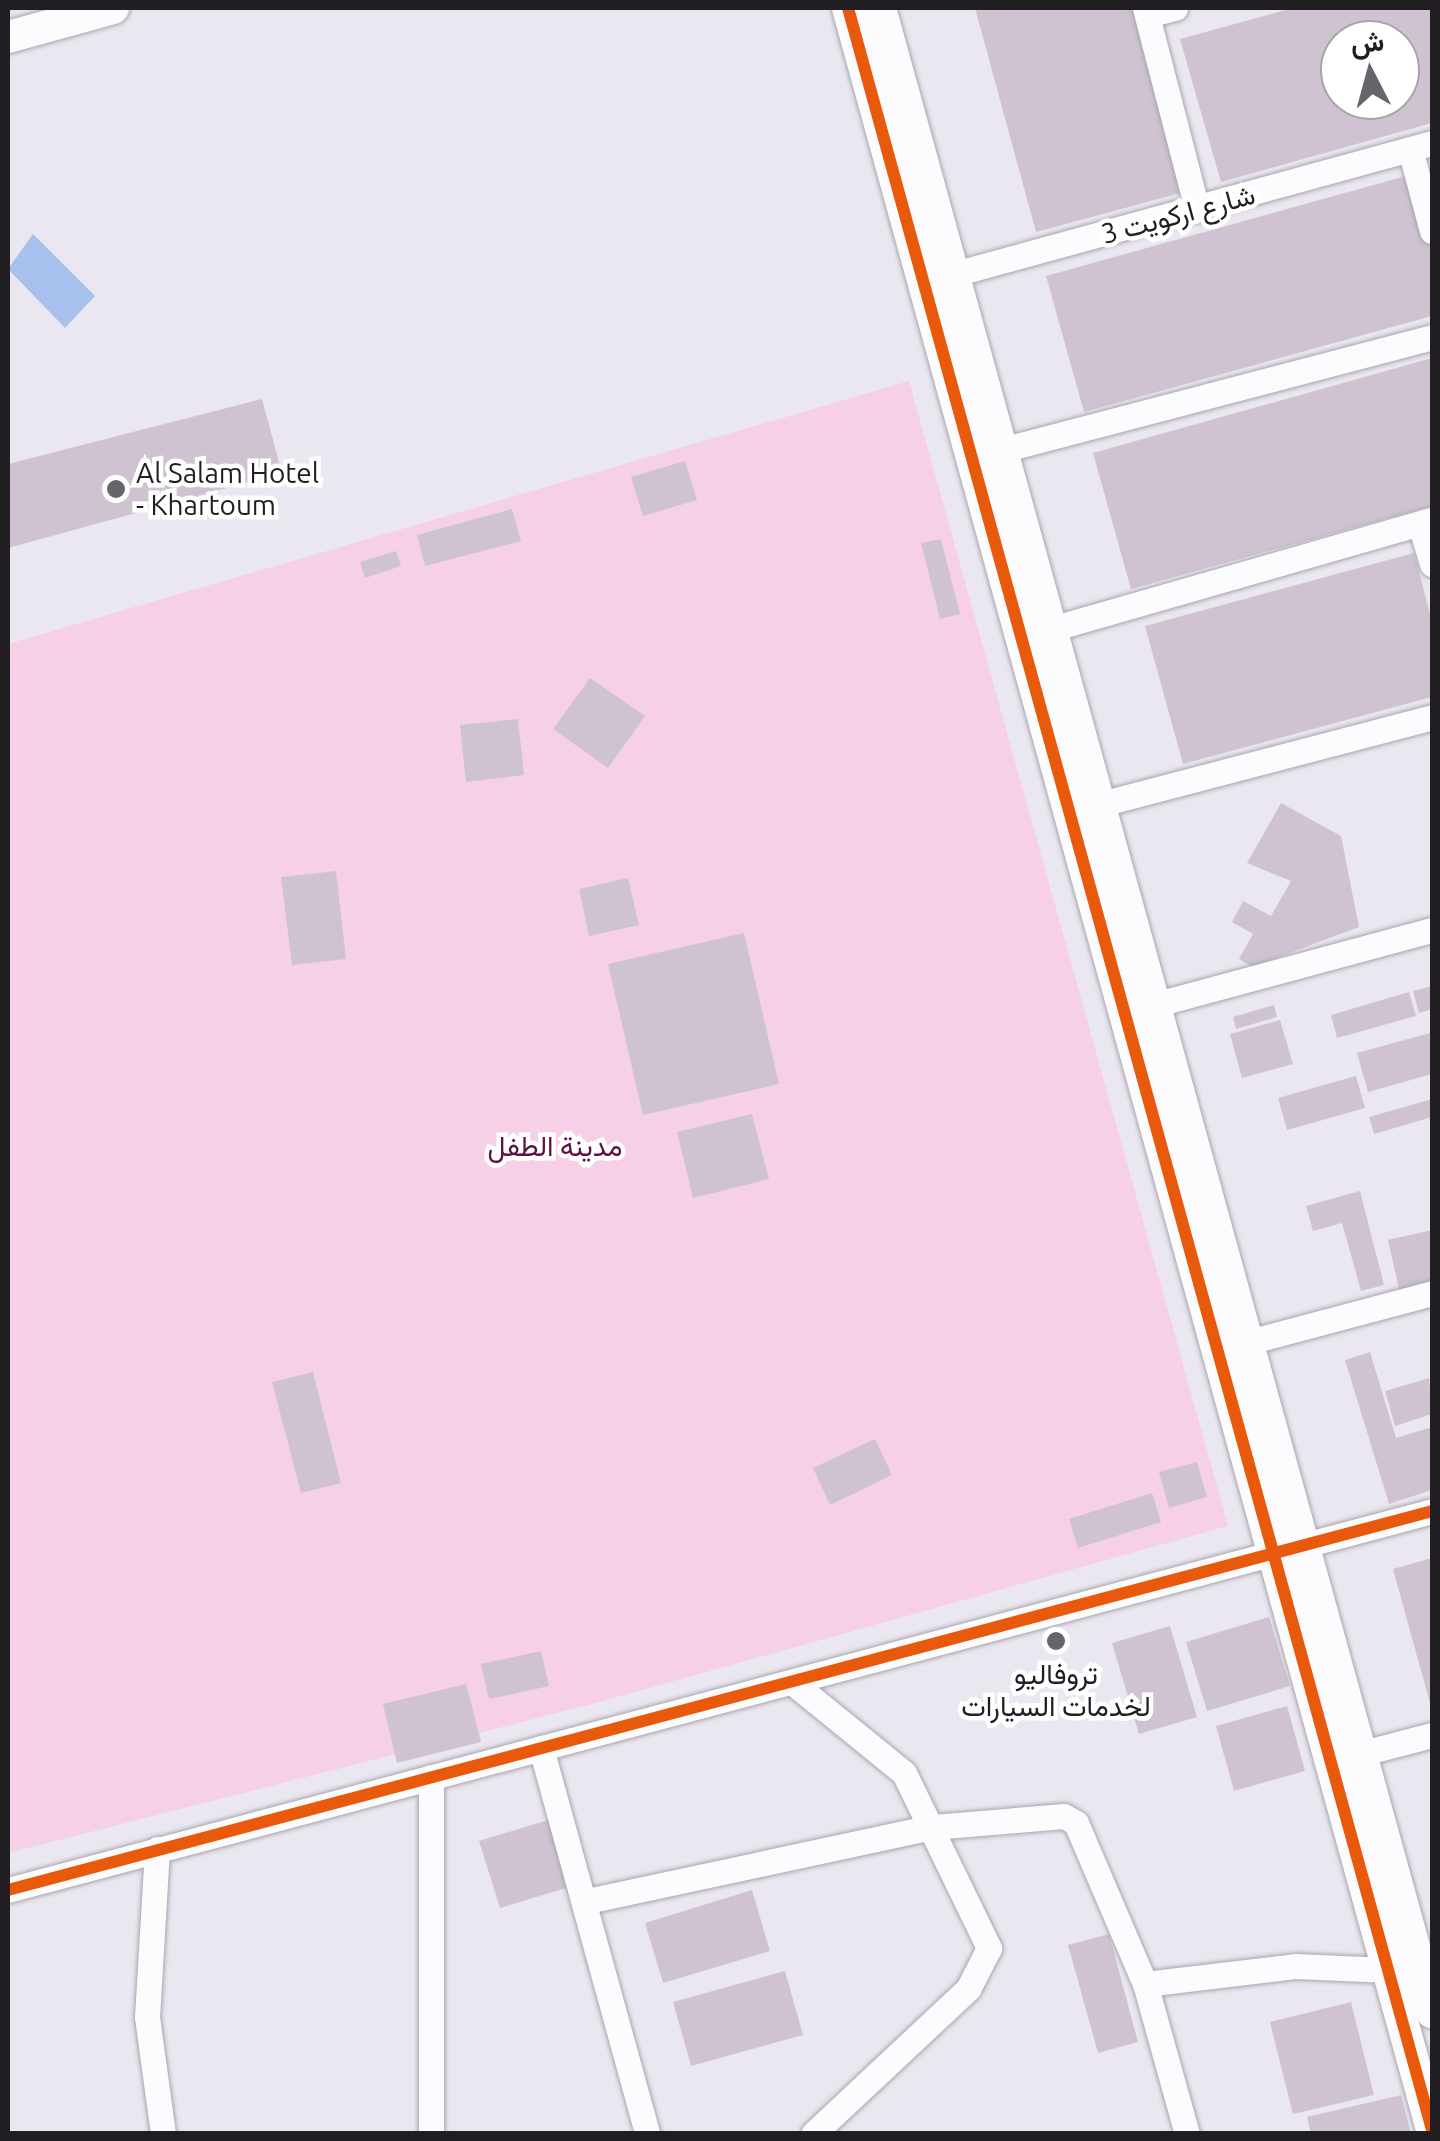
<!DOCTYPE html>
<html>
<head>
<meta charset="utf-8">
<style>
  body { margin:0 }
  #map { position:relative; width:1440px; height:2141px; overflow:hidden; background:#ebe7f1; font-family:Ubuntu,Vazirmatn,sans-serif }
  div>[style] { position:absolute }
  .green>* { inset:0; background:#f5d0e6 }
  .water>* { inset:0; background:#a8c0ed }
  .building>* { inset:0; background:#cfc3d2 }
  .roads { filter:drop-shadow(0 0 2px #a8a6ad) drop-shadow(0 0 2px #a8a6ad) }
  .minor>* { height:25px; margin:-12.5px; padding:0 12.5px; transform-origin:12.5px; border-radius:12.5px; background:#fcfbfd }
  .tertiary>* { height:32px; margin:-16px; padding:0 16px; transform-origin:16px; border-radius:16px; background:#fcfbfd }
  .cycleway>* { height:12px; margin:-6px; padding:0 6px; transform-origin:6px; border-radius:6px; background:#e8590c }
  .dots>* { width:28px; height:28px; translate:-50% -50%; box-sizing:border-box; border:5px solid #fff; border-radius:50% }
  span { translate:-50% -50%; white-space:nowrap; text-align:center; line-height:1.15; -webkit-text-stroke:9px #fff; paint-order:stroke }
  .street-label { font-size:28px; color:#201d23 }
  .poi-label { font-size:28px; color:#201d23 }
  .left { translate:0 -50%; text-align:left }
  .park-label { font-size:28px; color:#611043 }
  .frame { position:absolute; inset:0; border:10px solid #201d23; pointer-events:none }
  .north { position:absolute; left:1320px; top:20px; width:100px; height:100px; box-sizing:border-box; background:#fff; border:2px solid #a6a5a7; border-radius:50%; rotate:354deg; font-size:28px; font-weight:700; line-height:40px; text-align:center; color:#201d23 }
  .north::after { content:''; display:block; margin:auto; width:35px; height:45px; background:#67646b; clip-path:polygon(50% 0,100% 100%,50% 72%,0 100%) }
</style>
</head>
<body>
<div id="map">
  <div class="green">
    <i style="clip-path:polygon(909px 381px,1228px 1526px,592px 1704px,8px 1853px,8px 644px)"></i>
  </div>
  <div class="water">
    <i style="clip-path:polygon(33px 234px,95px 296px,65px 328px,8px 269px)"></i>
  </div>
  <div class="building">
    <i style="clip-path:polygon(975px 8px,1138px 8px,1188px 191px,1036px 232px)"></i>
    <i style="clip-path:polygon(evenodd,1293px 8px,1432px 8px,1432px 123px,1221px 182px,1180px 39px,1293px 8px,1340px 40px,1400px 40px,1400px 100px,1340px 100px,1340px 40px)"></i>
    <i style="clip-path:polygon(1413px 174px,1432px 245px,1432px 316px,1084px 412px,1046px 276px)"></i>
    <i style="clip-path:polygon(1432px 358px,1432px 506px,1131px 589px,1093px 453px)"></i>
    <i style="clip-path:polygon(262px 399px,282px 473px,8px 548px,8px 464px)"></i>
    <i style="clip-path:polygon(685px 461px,697px 500px,643px 516px,631px 477px)"></i>
    <i style="clip-path:polygon(512px 509px,521px 541px,425px 566px,417px 535px)"></i>
    <i style="clip-path:polygon(941px 539px,960px 614px,940px 619px,921px 543px)"></i>
    <i style="clip-path:polygon(396px 551px,401px 566px,365px 578px,360px 562px)"></i>
    <i style="clip-path:polygon(1414px 553px,1432px 621px,1432px 697px,1183px 764px,1145px 626px)"></i>
    <i style="clip-path:polygon(590px 678px,645px 716px,608px 768px,553px 729px)"></i>
    <i style="clip-path:polygon(518px 719px,524px 775px,466px 782px,460px 725px)"></i>
    <i style="clip-path:polygon(1281px 803px,1341px 836px,1359px 927px,1252px 967px,1239px 959px,1253px 934px,1232px 922px,1243px 901px,1271px 916px,1291px 881px,1247px 863px)"></i>
    <i style="clip-path:polygon(336px 871px,346px 959px,292px 965px,281px 877px)"></i>
    <i style="clip-path:polygon(628px 878px,639px 925px,589px 936px,579px 889px)"></i>
    <i style="clip-path:polygon(744px 933px,779px 1084px,643px 1115px,608px 964px)"></i>
    <i style="clip-path:polygon(1432px 986px,1432px 1009px,1419px 1013px,1413px 991px)"></i>
    <i style="clip-path:polygon(1409px 992px,1416px 1016px,1337px 1038px,1331px 1015px)"></i>
    <i style="clip-path:polygon(1274px 1005px,1277px 1017px,1236px 1029px,1233px 1017px)"></i>
    <i style="clip-path:polygon(1280px 1020px,1293px 1064px,1242px 1078px,1230px 1034px)"></i>
    <i style="clip-path:polygon(1430px 1033px,1432px 1074px,1368px 1092px,1357px 1053px)"></i>
    <i style="clip-path:polygon(1356px 1076px,1365px 1108px,1287px 1130px,1278px 1098px)"></i>
    <i style="clip-path:polygon(1432px 1099px,1432px 1117px,1374px 1134px,1369px 1117px)"></i>
    <i style="clip-path:polygon(752px 1114px,769px 1179px,693px 1198px,677px 1132px)"></i>
    <i style="clip-path:polygon(1360px 1191px,1384px 1285px,1361px 1291px,1342px 1223px,1313px 1231px,1306px 1206px)"></i>
    <i style="clip-path:polygon(1432px 1230px,1432px 1285px,1400px 1293px,1388px 1240px)"></i>
    <i style="clip-path:polygon(1370px 1352px,1396px 1438px,1432px 1427px,1432px 1490px,1389px 1504px,1345px 1360px)"></i>
    <i style="clip-path:polygon(313px 1372px,341px 1483px,301px 1493px,272px 1382px)"></i>
    <i style="clip-path:polygon(1429px 1378px,1432px 1414px,1395px 1426px,1385px 1391px)"></i>
    <i style="clip-path:polygon(875px 1439px,892px 1475px,830px 1505px,813px 1468px)"></i>
    <i style="clip-path:polygon(1197px 1462px,1207px 1497px,1169px 1508px,1159px 1472px)"></i>
    <i style="clip-path:polygon(1152px 1493px,1161px 1522px,1078px 1548px,1069px 1519px)"></i>
    <i style="clip-path:polygon(1432px 1558px,1432px 1707px,1431px 1707px,1393px 1569px)"></i>
    <i style="clip-path:polygon(1269px 1617px,1290px 1686px,1207px 1711px,1186px 1642px)"></i>
    <i style="clip-path:polygon(1170px 1626px,1197px 1717px,1139px 1734px,1112px 1643px)"></i>
    <i style="clip-path:polygon(541px 1651px,549px 1686px,489px 1699px,481px 1664px)"></i>
    <i style="clip-path:polygon(466px 1684px,481px 1742px,397px 1763px,383px 1704px)"></i>
    <i style="clip-path:polygon(1287px 1706px,1305px 1771px,1234px 1791px,1216px 1726px)"></i>
    <i style="clip-path:polygon(558px 1817px,579px 1884px,500px 1908px,479px 1841px)"></i>
    <i style="clip-path:polygon(752px 1890px,770px 1951px,663px 1983px,645px 1923px)"></i>
    <i style="clip-path:polygon(1109px 1934px,1138px 2042px,1098px 2053px,1068px 1945px)"></i>
    <i style="clip-path:polygon(785px 1971px,803px 2035px,691px 2066px,673px 2002px)"></i>
    <i style="clip-path:polygon(1351px 2002px,1374px 2095px,1293px 2114px,1270px 2022px)"></i>
    <i style="clip-path:polygon(1401px 2095px,1411px 2134px,1311px 2134px,1307px 2117px)"></i>
  </div>
  <div class="roads">
    <div class="minor">
      <i style="left:1145px;top:8px;width:208px;rotate:75.5deg"></i>
      <i style="left:1147px;top:15px;width:29px;rotate:-14deg"></i>
      <i style="left:1410px;top:149px;width:85px;rotate:75deg"></i>
      <i style="left:936px;top:279px;width:514px;rotate:-15.33deg"></i>
      <i style="left:1002px;top:450px;width:445px;rotate:-14.7deg"></i>
      <i style="left:1420px;top:524px;width:42px;rotate:73.3deg"></i>
      <i style="left:1051px;top:629px;width:396px;rotate:-16deg"></i>
      <i style="left:1101px;top:804px;width:342px;rotate:-14.7deg"></i>
      <i style="left:1157px;top:1004px;width:285px;rotate:-15.1deg"></i>
      <i style="left:1252px;top:1341px;width:186px;rotate:-14.9deg"></i>
      <i style="left:792px;top:1682px;width:144px;rotate:39.1deg"></i>
      <i style="left:904px;top:1773px;width:195px;rotate:64.1deg"></i>
      <i style="left:989px;top:1948px;width:46px;rotate:117.1deg"></i>
      <i style="left:968px;top:1989px;width:212px;rotate:136.9deg"></i>
      <i style="left:541px;top:1748px;width:400px;rotate:74.6deg"></i>
      <i style="left:1363px;top:1753px;width:71px;rotate:-14.6deg"></i>
      <i style="left:157px;top:1849px;width:168px;rotate:93.4deg"></i>
      <i style="left:147px;top:2017px;width:118px;rotate:82.2deg"></i>
      <i style="left:8px;top:1890px;width:1474px;rotate:-14.9deg"></i>
      <i style="left:587px;top:1901px;width:354px;rotate:-12.1deg"></i>
      <i style="left:933px;top:1827px;width:131px;rotate:-4.8deg"></i>
      <i style="left:1064px;top:1816px;width:14px;rotate:30deg"></i>
      <i style="left:1076px;top:1823px;width:175px;rotate:66.8deg"></i>
      <i style="left:431px;top:2134px;width:357px;rotate:-90deg"></i>
      <i style="left:1187px;top:2134px;width:156px;rotate:-105.6deg"></i>
      <i style="left:1145px;top:1984px;width:151px;rotate:-6.8deg"></i>
      <i style="left:1295px;top:1966px;width:94px;rotate:2.4deg"></i>
    </div>
    <div class="tertiary">
      <i style="left:848px;top:8px;width:2200px;rotate:74.61deg"></i>
      <i style="left:880px;top:8px;width:2079px;rotate:74.6deg"></i>
      <i style="left:8px;top:37px;width:109px;rotate:-15.4deg"></i>
    </div>
  </div>
  <div class="cycleway">
    <i style="left:848px;top:8px;width:2200px;rotate:74.61deg"></i>
    <i style="left:8px;top:1890px;width:1474px;rotate:-14.9deg"></i>
  </div>
  <div class="dots">
    <i style="left:116px;top:489px;background:#67646b"></i>
    <i style="left:1056px;top:1641px;background:#67646b"></i>
  </div>
  <div class="street-label">
    <span style="left:1178px;top:214px;rotate:-15deg">شارع اركويت 3</span>
  </div>
  <div class="poi-label">
    <span class="left" style="left:136px;top:489px">Al Salam Hotel<br>- Khartoum</span>
    <span style="left:1056px;top:1690px">تروفاليو<br>لخدمات السيارات</span>
  </div>
  <div class="park-label">
    <span style="left:555px;top:1146px">مدينة الطفل</span>
  </div>
  <div class="frame"></div>
  <div class="north">ش</div>
</div>
</body>
</html>
